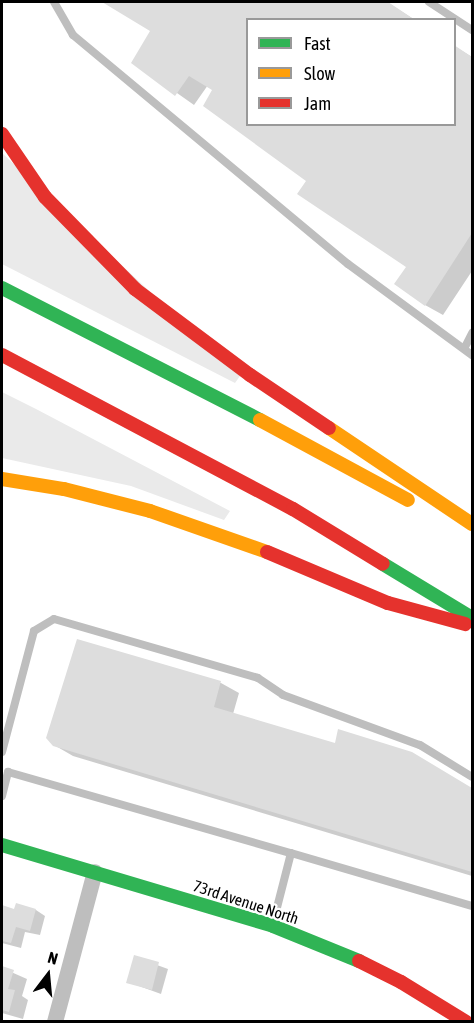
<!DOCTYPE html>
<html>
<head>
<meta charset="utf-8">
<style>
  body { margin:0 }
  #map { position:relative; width:474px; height:1023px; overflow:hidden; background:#fff; font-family:"Asap Condensed",sans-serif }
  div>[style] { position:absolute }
  .green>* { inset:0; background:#eaeaea }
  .shadow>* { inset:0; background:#0003 }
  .building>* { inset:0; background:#ddd }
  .lane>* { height:8px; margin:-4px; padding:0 4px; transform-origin:4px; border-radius:4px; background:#bebebe }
  .street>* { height:16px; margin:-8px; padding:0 8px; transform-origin:8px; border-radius:8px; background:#bebebe }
  .fast>* { height:14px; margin:-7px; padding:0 7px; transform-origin:7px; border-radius:7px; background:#30b455 }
  .slow>* { height:14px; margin:-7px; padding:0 7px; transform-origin:7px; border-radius:7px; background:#ff9f0a }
  .jam>* { height:14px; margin:-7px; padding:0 7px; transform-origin:7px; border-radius:7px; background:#e5322d }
  span { translate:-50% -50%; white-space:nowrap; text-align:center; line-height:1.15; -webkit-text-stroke:4.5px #fff; paint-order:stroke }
  .street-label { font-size:16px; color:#000 }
  .frame { position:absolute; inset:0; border:3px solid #000; pointer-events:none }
  .legend { position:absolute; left:246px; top:18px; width:210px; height:108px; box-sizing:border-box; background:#fff; border:2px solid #999; margin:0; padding:8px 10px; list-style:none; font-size:18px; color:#000 }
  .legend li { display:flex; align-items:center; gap:12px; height:30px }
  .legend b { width:30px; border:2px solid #999 }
  .north { position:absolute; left:18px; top:945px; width:60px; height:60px; -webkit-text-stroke:4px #fff; paint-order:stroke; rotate:16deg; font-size:16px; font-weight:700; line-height:24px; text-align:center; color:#000 }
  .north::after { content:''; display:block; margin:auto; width:21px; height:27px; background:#000; clip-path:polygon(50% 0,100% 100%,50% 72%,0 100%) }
</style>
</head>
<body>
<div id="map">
  <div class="green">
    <i style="clip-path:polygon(2px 153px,240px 376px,235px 383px,2px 264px)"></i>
    <i style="clip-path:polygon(2px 392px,36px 409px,230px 511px,224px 520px,131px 486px,2px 458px)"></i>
  </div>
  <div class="shadow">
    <i style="clip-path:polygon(105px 2px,387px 2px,415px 20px,248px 20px,248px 124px,454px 124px,454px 46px,472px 57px,472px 271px,443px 315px,425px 305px,408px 266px,308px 181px,205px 106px,214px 89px,208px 85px,194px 105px,133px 62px,152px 30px)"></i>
    <i style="clip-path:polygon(78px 641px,221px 683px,239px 693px,233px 714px,336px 745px,411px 753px,472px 789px,472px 876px,73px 756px,54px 745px)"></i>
    <i style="clip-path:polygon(2px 907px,16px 911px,36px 910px,45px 916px,40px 935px,25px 932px,21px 948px,2px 943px)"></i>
    <i style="clip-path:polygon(135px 957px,168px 969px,161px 994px,128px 982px)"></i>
    <i style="clip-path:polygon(2px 968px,27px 979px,22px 996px,28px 1000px,23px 1019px,2px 1013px)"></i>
  </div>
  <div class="building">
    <i style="clip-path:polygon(102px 2px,388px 2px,415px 20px,248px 20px,248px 124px,454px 124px,454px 45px,472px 57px,472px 233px,425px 306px,394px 284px,406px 267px,297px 194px,306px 181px,203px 106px,212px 90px,189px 76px,175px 96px,131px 63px,150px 31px)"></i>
    <i style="clip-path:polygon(77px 639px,221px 681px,214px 707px,335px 743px,338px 729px,412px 752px,472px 788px,472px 872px,53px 746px,46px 738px)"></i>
    <i style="clip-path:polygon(16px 903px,36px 909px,30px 931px,16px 927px,11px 943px,2px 941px,2px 905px,14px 909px)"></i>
    <i style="clip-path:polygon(134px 955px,159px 962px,152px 990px,126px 983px)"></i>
    <i style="clip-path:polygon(2px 966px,14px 970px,8px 989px,15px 990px,9px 1012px,2px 1010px)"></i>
  </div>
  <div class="lane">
    <i style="left:54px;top:2px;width:38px;rotate:60deg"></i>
    <i style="left:73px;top:35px;width:358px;rotate:39.8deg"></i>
    <i style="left:348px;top:264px;width:154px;rotate:36.3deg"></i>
    <i style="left:429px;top:2px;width:51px;rotate:33.1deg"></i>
    <i style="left:465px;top:347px;width:16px;rotate:-63deg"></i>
    <i style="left:2px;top:752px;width:125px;rotate:-75.2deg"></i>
    <i style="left:34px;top:631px;width:23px;rotate:-31deg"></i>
    <i style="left:54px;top:619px;width:212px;rotate:16.1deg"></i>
    <i style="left:258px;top:678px;width:30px;rotate:34deg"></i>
    <i style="left:283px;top:695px;width:146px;rotate:20.1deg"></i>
    <i style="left:420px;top:745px;width:61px;rotate:31.6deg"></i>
    <i style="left:2px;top:796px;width:25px;rotate:-76deg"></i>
    <i style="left:8px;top:772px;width:294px;rotate:16deg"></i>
    <i style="left:291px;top:853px;width:72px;rotate:104.4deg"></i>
    <i style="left:291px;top:853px;width:189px;rotate:16.3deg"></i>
  </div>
  <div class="street">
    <i style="left:55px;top:1022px;width:155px;rotate:-75.1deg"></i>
  </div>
  <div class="fast">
    <i style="left:2px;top:288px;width:290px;rotate:27.1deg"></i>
    <i style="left:383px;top:564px;width:104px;rotate:31.2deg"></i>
    <i style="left:2px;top:845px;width:283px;rotate:16.6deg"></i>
    <i style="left:273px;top:926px;width:93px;rotate:22.1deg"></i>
  </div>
  <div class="slow">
    <i style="left:260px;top:420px;width:168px;rotate:28.4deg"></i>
    <i style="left:329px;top:428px;width:172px;rotate:33.9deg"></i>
    <i style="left:2px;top:479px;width:63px;rotate:9.2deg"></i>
    <i style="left:64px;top:489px;width:89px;rotate:14.3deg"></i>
    <i style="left:150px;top:511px;width:124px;rotate:19.3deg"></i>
  </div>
  <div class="jam">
    <i style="left:2px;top:134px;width:76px;rotate:55.7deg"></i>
    <i style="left:45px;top:197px;width:129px;rotate:45.6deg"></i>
    <i style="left:135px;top:289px;width:144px;rotate:36.8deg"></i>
    <i style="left:250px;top:375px;width:95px;rotate:33.9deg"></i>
    <i style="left:2px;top:355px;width:329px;rotate:27.9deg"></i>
    <i style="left:293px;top:509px;width:105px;rotate:31.4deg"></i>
    <i style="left:267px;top:552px;width:131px;rotate:22.9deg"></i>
    <i style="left:388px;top:603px;width:80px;rotate:15.3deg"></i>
    <i style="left:359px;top:961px;width:47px;rotate:26.6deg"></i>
    <i style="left:401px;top:982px;width:76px;rotate:31.6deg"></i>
  </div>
  <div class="street-label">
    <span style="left:246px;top:902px;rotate:18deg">73rd Avenue North</span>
  </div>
  <div class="frame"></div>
  <ul class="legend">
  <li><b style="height:8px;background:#30b455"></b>Fast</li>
  <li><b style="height:8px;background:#ff9f0a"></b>Slow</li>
  <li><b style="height:8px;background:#e5322d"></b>Jam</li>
  </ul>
  <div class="north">N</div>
</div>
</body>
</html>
